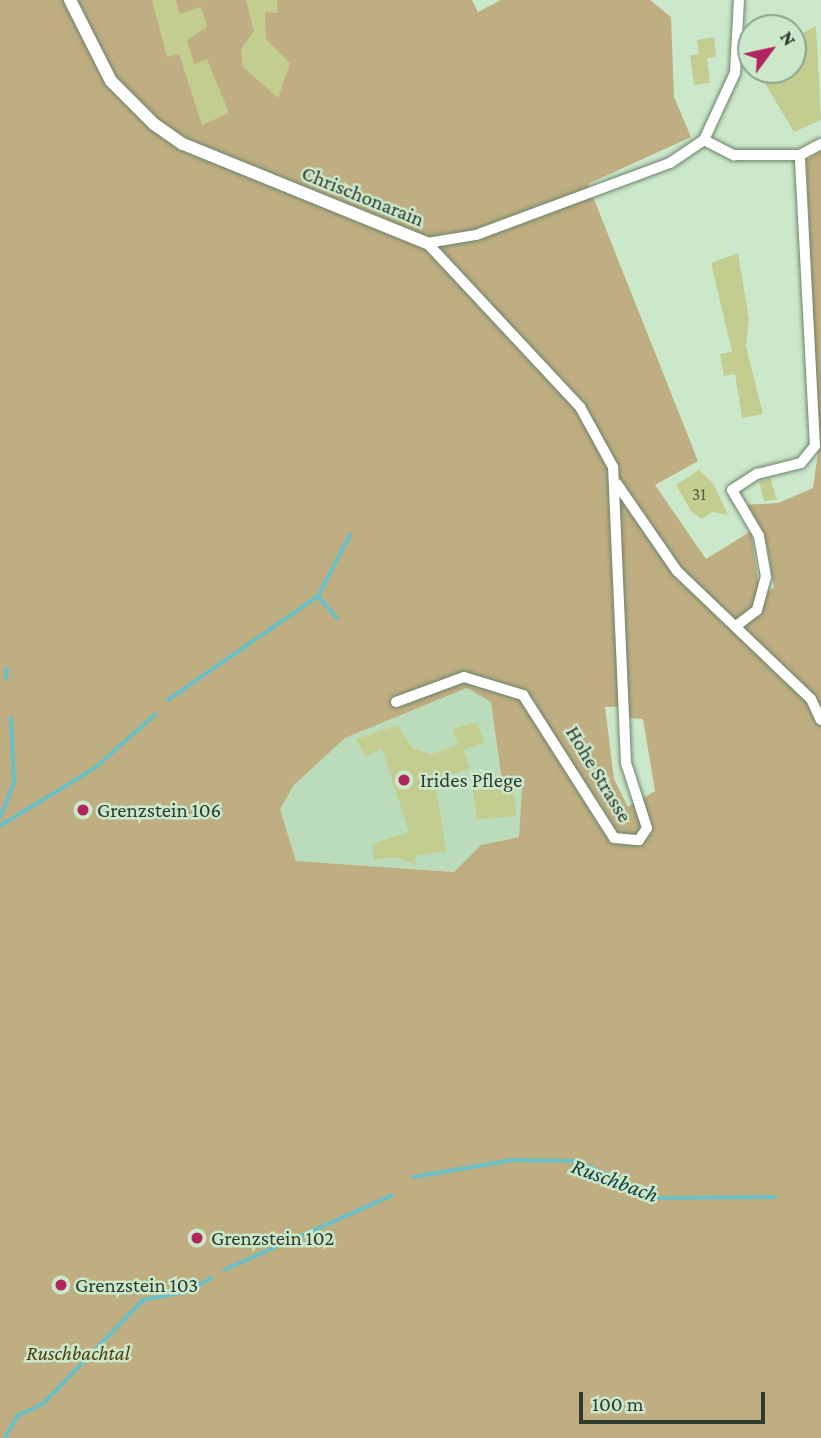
<!DOCTYPE html>
<html>
<head>
<meta charset="utf-8">
<style>
  body { margin:0 }
  #map { position:relative; width:821px; height:1438px; overflow:hidden; background:#cce8cb; font-family:"Crimson Pro",serif }
  div>[style] { position:absolute }
  .built>* { inset:0; background:#bbdcba }
  .green>* { inset:0; background:#c0ae83 }
  .stream>* { height:3.5px; margin:-1.75px; padding:0 1.75px; transform-origin:1.75px; border-radius:1.75px; background:#6bc1c6 }
  .building>* { inset:0; background:#c3cd8f }
  .roads { filter:drop-shadow(0 0 2px #6b846a) drop-shadow(0 0 2px #6b846a) }
  .minor>* { height:10px; margin:-5px; padding:0 5px; transform-origin:5px; border-radius:5px; background:#fff }
  .tertiary>* { height:12px; margin:-6px; padding:0 6px; transform-origin:6px; border-radius:6px; background:#fff }
  .dots>* { width:19px; height:19px; translate:-50% -50%; box-sizing:border-box; border:4px solid #cce8cb; border-radius:50% }
  span { translate:-50% -50%; white-space:nowrap; text-align:center; line-height:1.15; -webkit-text-stroke:5px #cce8cb; paint-order:stroke }
  .number-label { font-size:18px; color:#556047 }
  .number-label span { -webkit-text-stroke-width:0 }
  .street-label { font-size:21px; color:#303b2f }
  .poi-label { font-size:21px; color:#303b2f }
  .left { translate:0 -50%; text-align:left }
  .park-label { font-size:21px; color:#503e0d; font-style:italic }
  .water-label { font-size:23px; color:#153e40; font-style:italic }
  .north { position:absolute; left:737px; top:14px; width:70px; height:70px; box-sizing:border-box; background:#cce8cb; border:2px solid #8ea38d; border-radius:50%; rotate:57deg; font-size:19px; font-weight:700; line-height:28px; text-align:center; color:#303b2f }
  .north::after { content:''; display:block; margin:auto; width:24px; height:32px; background:#b1245d; clip-path:polygon(50% 0,100% 100%,50% 72%,0 100%) }
  .scale { position:absolute; left:579px; top:1392px; width:186px; height:32px; box-sizing:border-box; border:4px solid #303b2f; border-top:0; padding-left:9px; font-size:21px; line-height:24px; white-space:nowrap; color:#303b2f; -webkit-text-stroke:5px #cce8cb; paint-order:stroke }
</style>
</head>
<body>
<div id="map">
  <div class="built">
    <i style="clip-path:polygon(468px 688px,491px 702px,501px 775px,522px 788px,519px 837px,481px 845px,454px 872px,296px 861px,280px 809px,294px 785px,345px 738px)"></i>
  </div>
  <div class="green">
    <i style="clip-path:polygon(evenodd,0 0,472px 0,478px 12px,501px 0,650px 0,671px 17px,674px 97px,691px 137px,588px 184px,698px 461px,655px 485px,706px 559px,751px 531px,760px 594px,774px 588px,767px 546px,743px 505px,778px 503px,813px 488px,819px 446px,806px 160px,821px 151px,821px 1438px,0 1438px,0 0,467px 688px,491px 702px,501px 775px,522px 788px,519px 837px,481px 845px,454px 872px,296px 861px,280px 809px,294px 785px,345px 738px,467px 688px,0 0,605px 707px,623px 707px,624px 718px,643px 719px,655px 791px,628px 807px,614px 779px,605px 707px)"></i>
  </div>
  <div class="stream">
    <i style="left:318px;top:596px;width:29px;rotate:49deg"></i>
    <i style="left:6px;top:679px;width:10px;rotate:-84deg"></i>
    <i style="left:168px;top:700px;width:183px;rotate:-34.7deg"></i>
    <i style="left:318px;top:596px;width:69px;rotate:-62.3deg"></i>
    <i style="left:0;top:818px;width:38px;rotate:-68deg"></i>
    <i style="left:14px;top:783px;width:64px;rotate:-92.7deg"></i>
    <i style="left:0;top:826px;width:111px;rotate:-31.4deg"></i>
    <i style="left:95px;top:768px;width:80px;rotate:-41.5deg"></i>
    <i style="left:414px;top:1177px;width:99px;rotate:-9.8deg"></i>
    <i style="left:512px;top:1160px;width:65px;rotate:0.9deg"></i>
    <i style="left:577px;top:1161px;width:91px;rotate:24deg"></i>
    <i style="left:660px;top:1198px;width:115px;rotate:-0.5deg"></i>
    <i style="left:224px;top:1270px;width:183px;rotate:-23.9deg"></i>
    <i style="left:5px;top:1438px;width:25px;rotate:-61deg"></i>
    <i style="left:17px;top:1416px;width:29px;rotate:-25deg"></i>
    <i style="left:43px;top:1404px;width:144px;rotate:-46.1deg"></i>
    <i style="left:143px;top:1300px;width:44px;rotate:-10.5deg"></i>
    <i style="left:186px;top:1292px;width:29px;rotate:-29deg"></i>
  </div>
  <div class="building">
    <i style="clip-path:polygon(152px 0,176px 0,179px 14px,201px 7px,207px 27px,187px 40px,194px 64px,207px 59px,229px 113px,202px 125px,179px 54px,167px 57px)"></i>
    <i style="clip-path:polygon(246px 0,277px 0,278px 13px,265px 12px,266px 39px,290px 63px,278px 98px,243px 67px,241px 49px,254px 31px)"></i>
    <i style="clip-path:polygon(816px 26px,821px 120px,794px 132px,757px 70px,793px 70px,793px 38px)"></i>
    <i style="clip-path:polygon(714px 37px,716px 57px,707px 58px,710px 83px,694px 85px,690px 55px,699px 54px,697px 40px)"></i>
    <i style="clip-path:polygon(738px 253px,749px 319px,746px 346px,763px 414px,742px 418px,735px 374px,724px 376px,720px 354px,732px 352px,711px 263px)"></i>
    <i style="clip-path:polygon(699px 470px,713px 483px,728px 515px,712px 512px,701px 519px,691px 511px,676px 485px)"></i>
    <i style="clip-path:polygon(770px 478px,777px 500px,764px 501px,759px 482px)"></i>
    <i style="clip-path:polygon(477px 722px,484px 743px,464px 750px,470px 769px,435px 780px,446px 851px,415px 856px,416px 865px,395px 857px,374px 860px,372px 844px,409px 832px,382px 749px,366px 757px,356px 739px,398px 725px,412px 748px,431px 754px,458px 745px,453px 729px)"></i>
    <i style="clip-path:polygon(513px 786px,516px 816px,477px 820px,473px 790px)"></i>
  </div>
  <div class="roads">
    <div class="minor">
      <i style="left:704px;top:140px;width:34px;rotate:27deg"></i>
      <i style="left:734px;top:155px;width:66px"></i>
      <i style="left:427px;top:243px;width:50px;rotate:-9.3deg"></i>
      <i style="left:476px;top:235px;width:207px;rotate:-20.4deg"></i>
      <i style="left:670px;top:163px;width:41px;rotate:-34.1deg"></i>
      <i style="left:704px;top:140px;width:74px;rotate:-65.2deg"></i>
      <i style="left:735px;top:73px;width:73px;rotate:-86.9deg"></i>
      <i style="left:617px;top:484px;width:106px;rotate:55.4deg"></i>
      <i style="left:677px;top:571px;width:185px;rotate:43.7deg"></i>
      <i style="left:811px;top:699px;width:23px;rotate:65deg"></i>
      <i style="left:736px;top:626px;width:26px;rotate:-37deg"></i>
      <i style="left:757px;top:610px;width:34px;rotate:-75deg"></i>
      <i style="left:766px;top:577px;width:42px;rotate:-99.7deg"></i>
      <i style="left:759px;top:536px;width:53px;rotate:-120.4deg"></i>
      <i style="left:732px;top:490px;width:30px;rotate:-33deg"></i>
      <i style="left:757px;top:474px;width:45px;rotate:-14deg"></i>
      <i style="left:801px;top:463px;width:22px;rotate:-51deg"></i>
      <i style="left:815px;top:446px;width:291px;rotate:-93deg"></i>
      <i style="left:800px;top:155px;width:24px;rotate:-28deg"></i>
      <i style="left:396px;top:702px;width:72px;rotate:-20.2deg"></i>
      <i style="left:464px;top:677px;width:62px;rotate:17deg"></i>
      <i style="left:523px;top:695px;width:169px;rotate:57.5deg"></i>
      <i style="left:614px;top:838px;width:25px;rotate:5deg"></i>
      <i style="left:639px;top:840px;width:14px;rotate:-56deg"></i>
      <i style="left:647px;top:828px;width:68px;rotate:-107.9deg"></i>
      <i style="left:626px;top:763px;width:296px;rotate:-92.5deg"></i>
      <i style="left:613px;top:467px;width:68px;rotate:-118.8deg"></i>
      <i style="left:580px;top:407px;width:224px;rotate:-133deg"></i>
    </div>
    <div class="tertiary">
      <i style="left:70px;top:0;width:91px;rotate:63.2deg"></i>
      <i style="left:111px;top:81px;width:61px;rotate:45deg"></i>
      <i style="left:154px;top:124px;width:35px;rotate:35deg"></i>
      <i style="left:183px;top:144px;width:263px;rotate:22.1deg"></i>
    </div>
  </div>
  <div class="dots">
    <i style="left:404px;top:780px;background:#b1245d"></i>
    <i style="left:83px;top:810px;background:#b1245d"></i>
    <i style="left:197px;top:1238px;background:#b1245d"></i>
    <i style="left:61px;top:1285px;background:#b1245d"></i>
  </div>
  <div class="number-label">
    <span style="left:699px;top:494px">31</span>
  </div>
  <div class="street-label">
    <span style="left:363px;top:196px;rotate:22deg">Chrischonarain</span>
    <span style="left:599px;top:774px;rotate:59deg">Hohe Strasse</span>
  </div>
  <div class="poi-label">
    <span class="left" style="left:420px;top:780px">Irides Pflege</span>
    <span class="left" style="left:97px;top:810px">Grenzstein 106</span>
    <span class="left" style="left:211px;top:1238px">Grenzstein 102</span>
    <span class="left" style="left:75px;top:1285px">Grenzstein 103</span>
  </div>
  <div class="park-label">
    <span style="left:78px;top:1353px">Ruschbachtal</span>
  </div>
  <div class="water-label">
    <span style="left:615px;top:1180px;rotate:20deg">Ruschbach</span>
  </div>
  <div class="north">N</div>
  <div class="scale">100 m</div>
</div>
</body>
</html>
